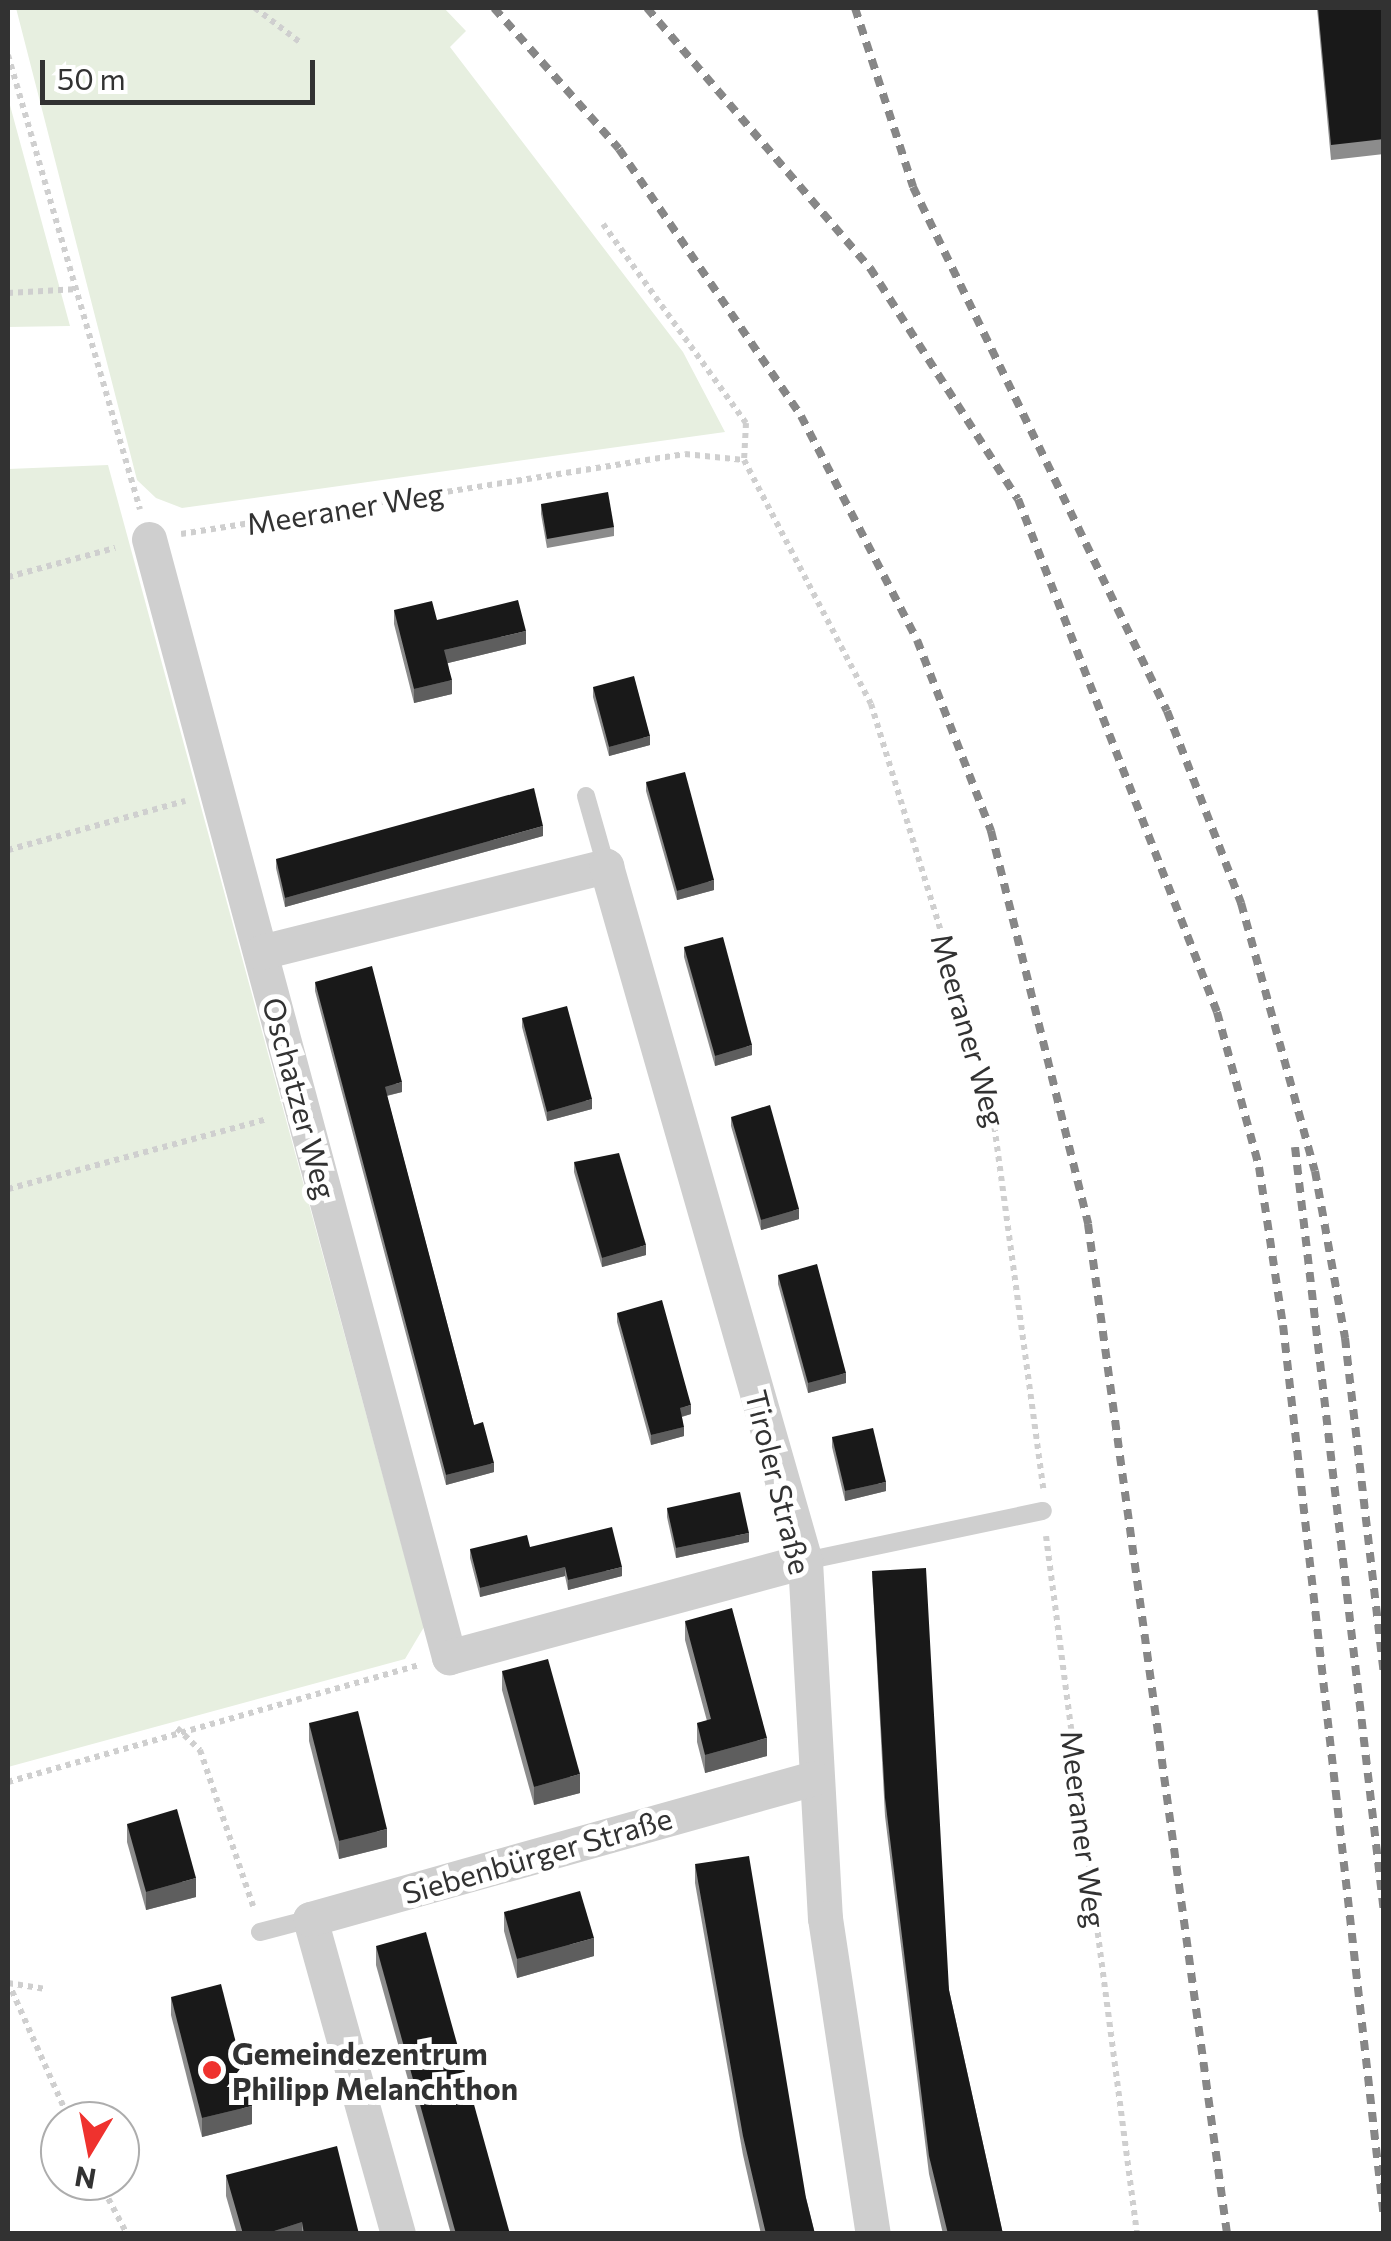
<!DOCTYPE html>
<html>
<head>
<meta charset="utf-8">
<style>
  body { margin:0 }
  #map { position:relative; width:1391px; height:2241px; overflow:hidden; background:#fff; font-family:Commissioner,sans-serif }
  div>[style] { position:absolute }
  .green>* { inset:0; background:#e7efe0 }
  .path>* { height:6px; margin-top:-3px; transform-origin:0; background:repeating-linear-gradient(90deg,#cfcfcf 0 5px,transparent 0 10px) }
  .service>* { height:18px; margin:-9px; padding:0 9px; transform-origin:9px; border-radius:9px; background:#cfcfcf }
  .minor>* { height:35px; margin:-17.5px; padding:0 17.5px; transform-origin:17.5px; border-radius:17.5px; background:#cfcfcf }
  .rail>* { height:8px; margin-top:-4px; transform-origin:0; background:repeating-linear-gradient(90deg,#878787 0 10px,transparent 0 18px) }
  .wall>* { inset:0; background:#8c8c8c }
  .shaded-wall>* { inset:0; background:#5e5e5e }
  .building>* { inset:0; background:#191919 }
  .dots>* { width:28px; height:28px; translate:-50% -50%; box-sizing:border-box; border:5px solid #fff; border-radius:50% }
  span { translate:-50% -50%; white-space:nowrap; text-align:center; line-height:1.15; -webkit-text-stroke:10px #fff; paint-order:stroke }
  .street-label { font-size:30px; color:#323232 }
  .poi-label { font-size:30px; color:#323232; font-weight:700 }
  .left { translate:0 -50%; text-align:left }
  .frame { position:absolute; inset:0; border:10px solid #323232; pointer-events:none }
  .north { position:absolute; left:40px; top:2101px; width:100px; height:100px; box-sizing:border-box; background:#fff; border:2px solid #adadad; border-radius:50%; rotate:190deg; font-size:28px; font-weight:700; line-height:40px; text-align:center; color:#323232 }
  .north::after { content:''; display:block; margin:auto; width:35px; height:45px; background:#ef322e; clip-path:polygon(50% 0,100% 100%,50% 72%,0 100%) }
  .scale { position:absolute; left:40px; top:60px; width:275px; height:45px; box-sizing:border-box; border:5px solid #323232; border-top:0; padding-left:12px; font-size:30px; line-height:35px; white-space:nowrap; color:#323232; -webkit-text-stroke:8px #fff; paint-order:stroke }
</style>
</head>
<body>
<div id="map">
  <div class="green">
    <i style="clip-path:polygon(16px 8px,444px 8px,466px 31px,450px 47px,683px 352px,725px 432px,182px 508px,156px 498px,137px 480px)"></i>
    <i style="clip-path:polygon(8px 98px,70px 326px,8px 327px)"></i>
    <i style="clip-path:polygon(108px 465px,424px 1627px,405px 1659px,8px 1767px,8px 469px)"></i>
  </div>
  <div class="path">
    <i style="left:255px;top:8px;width:58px;rotate:37.3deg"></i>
    <i style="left:8px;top:55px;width:473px;rotate:73.8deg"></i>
    <i style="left:603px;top:224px;width:245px;rotate:54.3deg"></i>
    <i style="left:746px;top:423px;width:37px;rotate:93deg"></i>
    <i style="left:8px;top:293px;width:70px;rotate:-3.3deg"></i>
    <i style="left:181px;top:534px;width:510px;rotate:-9.02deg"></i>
    <i style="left:685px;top:454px;width:59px;rotate:5.8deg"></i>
    <i style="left:744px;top:460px;width:275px;rotate:62.5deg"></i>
    <i style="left:871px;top:704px;width:401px;rotate:72.9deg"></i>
    <i style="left:989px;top:1087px;width:405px;rotate:82.3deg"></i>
    <i style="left:8px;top:577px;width:111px;rotate:-15.2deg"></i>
    <i style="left:8px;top:850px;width:184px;rotate:-15.5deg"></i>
    <i style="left:8px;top:1189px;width:269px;rotate:-15.1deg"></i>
    <i style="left:1046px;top:1536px;width:704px;rotate:82.57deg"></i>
    <i style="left:177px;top:1728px;width:32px;rotate:44deg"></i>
    <i style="left:200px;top:1750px;width:165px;rotate:71.2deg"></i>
    <i style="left:8px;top:1782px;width:427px;rotate:-15.9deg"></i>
    <i style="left:8px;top:1982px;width:152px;rotate:66deg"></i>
    <i style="left:8px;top:1983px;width:38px;rotate:9deg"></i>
    <i style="left:99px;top:2181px;width:60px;rotate:62.2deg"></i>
  </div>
  <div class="service">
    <i style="left:586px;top:796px;width:73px;rotate:74.1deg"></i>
    <i style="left:805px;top:1561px;width:243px;rotate:-11.9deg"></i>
    <i style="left:260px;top:1932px;width:52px;rotate:-14.6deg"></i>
  </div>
  <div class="minor">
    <i style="left:149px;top:539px;width:1158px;rotate:74.98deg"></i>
    <i style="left:449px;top:1657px;width:369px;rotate:-15.1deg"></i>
    <i style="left:261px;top:952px;width:356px;rotate:-14deg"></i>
    <i style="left:606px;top:866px;width:723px;rotate:74.02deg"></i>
    <i style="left:805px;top:1561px;width:358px;rotate:86.8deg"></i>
    <i style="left:825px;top:1918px;width:320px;rotate:81.4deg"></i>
    <i style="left:398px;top:2234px;width:327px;rotate:-105.6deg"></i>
    <i style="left:310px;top:1919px;width:523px;rotate:-15.63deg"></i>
  </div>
  <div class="rail">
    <i style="left:494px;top:8px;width:188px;rotate:48.4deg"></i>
    <i style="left:619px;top:149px;width:323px;rotate:55.7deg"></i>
    <i style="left:801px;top:416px;width:252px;rotate:62.6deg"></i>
    <i style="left:917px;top:640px;width:205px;rotate:68.8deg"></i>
    <i style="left:991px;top:831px;width:405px;rotate:76.1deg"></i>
    <i style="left:1088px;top:1224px;width:1020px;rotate:82.16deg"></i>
    <i style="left:647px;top:8px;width:343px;rotate:49.4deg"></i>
    <i style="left:870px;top:268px;width:274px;rotate:57.4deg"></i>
    <i style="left:1018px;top:499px;width:550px;rotate:68.8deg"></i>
    <i style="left:1217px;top:1012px;width:161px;rotate:74.8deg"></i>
    <i style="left:1259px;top:1167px;width:160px;rotate:81.4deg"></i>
    <i style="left:1283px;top:1325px;width:900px;rotate:83.55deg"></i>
    <i style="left:855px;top:8px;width:188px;rotate:72deg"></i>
    <i style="left:913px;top:187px;width:582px;rotate:64.14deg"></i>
    <i style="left:1167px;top:711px;width:206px;rotate:68.9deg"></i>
    <i style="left:1241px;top:903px;width:278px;rotate:74.6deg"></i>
    <i style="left:1315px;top:1171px;width:170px;rotate:79.8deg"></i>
    <i style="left:1345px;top:1338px;width:337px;rotate:83.4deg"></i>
    <i style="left:1295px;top:1147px;width:771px;rotate:83.37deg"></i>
  </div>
  <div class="wall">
    <i style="clip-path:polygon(1317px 8px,1384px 8px,1384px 154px,1331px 160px)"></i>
    <i style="clip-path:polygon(541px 504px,614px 527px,614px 536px,547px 548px,541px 514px)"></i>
    <i style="clip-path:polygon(394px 610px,437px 620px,526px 644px,448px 663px,452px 694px,414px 703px,394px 624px)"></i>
    <i style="clip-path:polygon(593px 687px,650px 745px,609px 756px,593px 697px)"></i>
    <i style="clip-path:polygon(646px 782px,714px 890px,677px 900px,646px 791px)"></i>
    <i style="clip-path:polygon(543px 836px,285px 907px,276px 868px,276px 859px)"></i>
    <i style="clip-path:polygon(684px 947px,752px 1055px,715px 1066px,684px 957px)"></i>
    <i style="clip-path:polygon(315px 982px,402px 1092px,387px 1096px,474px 1425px,494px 1472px,446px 1485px,315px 991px)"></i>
    <i style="clip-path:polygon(522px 1018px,592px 1109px,547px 1121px,522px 1027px)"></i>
    <i style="clip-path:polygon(731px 1117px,799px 1219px,761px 1230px,731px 1126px)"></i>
    <i style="clip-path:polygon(574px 1162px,646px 1255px,602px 1267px,574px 1172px)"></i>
    <i style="clip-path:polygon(778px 1275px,846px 1383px,808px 1393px,778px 1284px)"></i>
    <i style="clip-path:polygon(617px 1313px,691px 1414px,682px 1417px,684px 1436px,651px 1445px,617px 1322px)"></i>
    <i style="clip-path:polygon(832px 1437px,886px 1491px,845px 1501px,832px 1447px)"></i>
    <i style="clip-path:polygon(667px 1508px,749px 1542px,676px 1558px,667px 1517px)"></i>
    <i style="clip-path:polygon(530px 1547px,622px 1576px,568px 1590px,565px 1576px,480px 1597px,470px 1558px,470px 1549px)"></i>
    <i style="clip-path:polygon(872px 1571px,949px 1990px,1003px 2234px,943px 2234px,929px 2174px,885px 1816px)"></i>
    <i style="clip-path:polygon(685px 1621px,767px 1756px,705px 1773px,697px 1742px,697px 1723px,707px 1721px,685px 1640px)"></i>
    <i style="clip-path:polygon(502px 1671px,580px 1793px,534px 1805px,502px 1690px)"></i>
    <i style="clip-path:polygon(309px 1723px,387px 1847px,339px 1859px,309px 1741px)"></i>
    <i style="clip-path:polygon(127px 1824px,196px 1897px,146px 1910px,127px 1842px)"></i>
    <i style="clip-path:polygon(695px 1864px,806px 2198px,815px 2234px,761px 2234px,743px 2155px,695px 1883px)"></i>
    <i style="clip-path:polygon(504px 1912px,594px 1956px,517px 1978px,504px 1931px)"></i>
    <i style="clip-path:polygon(376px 1946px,510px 2234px,451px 2234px,376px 1965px)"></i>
    <i style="clip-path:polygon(171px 1997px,252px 2124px,202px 2137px,171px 2015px)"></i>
    <i style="clip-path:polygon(226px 2175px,359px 2234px,237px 2234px,226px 2196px)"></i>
  </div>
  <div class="shaded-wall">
    <i style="clip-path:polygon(526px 631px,526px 644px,444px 664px,444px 650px)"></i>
    <i style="clip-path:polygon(452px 680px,452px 694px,414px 703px,414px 689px)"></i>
    <i style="clip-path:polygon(650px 736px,650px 745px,609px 756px,609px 747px)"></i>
    <i style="clip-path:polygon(543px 826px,543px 836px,285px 907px,285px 898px)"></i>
    <i style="clip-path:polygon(714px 880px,714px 890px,677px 900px,677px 891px)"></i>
    <i style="clip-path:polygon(752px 1045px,752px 1055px,715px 1066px,715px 1056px)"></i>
    <i style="clip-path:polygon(402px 1082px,402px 1092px,385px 1096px,385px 1087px)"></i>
    <i style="clip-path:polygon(592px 1099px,592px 1109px,547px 1121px,547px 1112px)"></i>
    <i style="clip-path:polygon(799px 1209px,799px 1219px,761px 1230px,761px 1220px)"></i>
    <i style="clip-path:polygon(646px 1245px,646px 1255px,602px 1267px,602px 1258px)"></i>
    <i style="clip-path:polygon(846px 1373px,846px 1383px,808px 1393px,808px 1383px)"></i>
    <i style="clip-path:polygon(691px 1405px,691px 1414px,680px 1417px,680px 1408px)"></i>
    <i style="clip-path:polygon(684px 1427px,684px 1436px,651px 1445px,651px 1435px)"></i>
    <i style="clip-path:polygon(494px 1463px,494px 1472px,446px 1485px,446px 1475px)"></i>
    <i style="clip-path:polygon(886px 1482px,886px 1491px,845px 1501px,845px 1491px)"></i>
    <i style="clip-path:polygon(749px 1533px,749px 1542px,676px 1558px,676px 1548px)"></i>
    <i style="clip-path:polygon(565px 1567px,565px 1576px,480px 1597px,480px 1588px)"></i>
    <i style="clip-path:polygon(622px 1567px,622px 1576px,568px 1590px,568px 1580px)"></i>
    <i style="clip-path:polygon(767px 1738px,767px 1756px,705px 1773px,705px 1755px)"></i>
    <i style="clip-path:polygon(580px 1774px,580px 1793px,534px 1805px,534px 1787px)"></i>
    <i style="clip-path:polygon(387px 1829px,387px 1847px,339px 1859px,339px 1841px)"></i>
    <i style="clip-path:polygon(196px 1878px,196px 1897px,146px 1910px,146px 1892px)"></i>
    <i style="clip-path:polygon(594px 1938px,594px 1956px,517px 1978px,517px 1959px)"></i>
    <i style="clip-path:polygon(252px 2106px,252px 2124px,202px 2137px,202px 2118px)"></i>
    <i style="clip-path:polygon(302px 2222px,302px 2234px,265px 2234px)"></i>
  </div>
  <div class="building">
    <i style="clip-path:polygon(1318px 8px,1384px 8px,1384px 139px,1331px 145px)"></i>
    <i style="clip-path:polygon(608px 492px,614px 527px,547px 539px,541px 504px)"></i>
    <i style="clip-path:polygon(518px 600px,526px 631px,444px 650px,452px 680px,414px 689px,394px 610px,432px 601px,437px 620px)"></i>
    <i style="clip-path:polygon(634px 676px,650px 736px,609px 747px,593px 687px)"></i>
    <i style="clip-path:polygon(685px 772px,714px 880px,677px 891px,646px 782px)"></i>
    <i style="clip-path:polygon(534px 788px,543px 826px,285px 898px,276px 859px)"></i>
    <i style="clip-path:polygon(723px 937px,752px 1045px,715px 1056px,684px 947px)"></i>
    <i style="clip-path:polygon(372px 966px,402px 1082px,385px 1087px,474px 1425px,483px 1422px,494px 1463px,446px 1475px,315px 982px)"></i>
    <i style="clip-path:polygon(567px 1006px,592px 1099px,547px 1112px,522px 1018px)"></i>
    <i style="clip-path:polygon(770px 1105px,799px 1209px,761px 1220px,731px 1117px)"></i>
    <i style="clip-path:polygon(619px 1153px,646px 1245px,602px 1258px,574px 1162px)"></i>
    <i style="clip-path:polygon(817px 1264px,846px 1373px,808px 1383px,778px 1275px)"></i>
    <i style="clip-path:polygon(662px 1300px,691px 1405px,680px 1408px,684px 1427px,651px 1435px,617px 1313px)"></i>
    <i style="clip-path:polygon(873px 1428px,886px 1482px,845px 1491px,832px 1437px)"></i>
    <i style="clip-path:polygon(740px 1492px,749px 1533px,676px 1548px,667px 1508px)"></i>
    <i style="clip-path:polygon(612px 1527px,622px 1567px,568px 1580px,565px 1567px,480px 1588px,470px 1549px,527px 1535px,530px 1547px)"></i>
    <i style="clip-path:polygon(926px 1568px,949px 1990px,1003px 2234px,948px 2234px,929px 2156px,885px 1798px,872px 1571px)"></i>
    <i style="clip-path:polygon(732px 1608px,767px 1738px,705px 1755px,697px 1723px,711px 1719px,685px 1621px)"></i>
    <i style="clip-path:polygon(548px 1659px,580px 1774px,534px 1787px,502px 1671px)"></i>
    <i style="clip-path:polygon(358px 1711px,387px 1829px,339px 1841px,309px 1723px)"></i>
    <i style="clip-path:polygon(177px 1809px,196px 1878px,146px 1892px,127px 1824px)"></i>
    <i style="clip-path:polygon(749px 1856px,806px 2198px,815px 2234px,766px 2234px,743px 2136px,695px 1864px)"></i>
    <i style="clip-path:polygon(580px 1891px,594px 1938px,517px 1959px,504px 1912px)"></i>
    <i style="clip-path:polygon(426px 1932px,510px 2234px,456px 2234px,376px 1946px)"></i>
    <i style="clip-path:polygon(221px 1984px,252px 2106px,202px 2118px,171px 1997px)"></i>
    <i style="clip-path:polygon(337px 2146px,359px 2234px,304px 2234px,302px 2222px,265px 2234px,243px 2234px,226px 2175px)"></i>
  </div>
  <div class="dots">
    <i style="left:212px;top:2070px;background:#ef322e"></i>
  </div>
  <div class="street-label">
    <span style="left:345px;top:508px;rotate:-9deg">Meeraner Weg</span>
    <span style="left:969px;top:1030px;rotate:74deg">Meeraner Weg</span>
    <span style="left:300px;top:1098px;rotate:75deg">Oschatzer Weg</span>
    <span style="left:779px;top:1482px;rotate:76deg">Tiroler Straße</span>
    <span style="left:1084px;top:1829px;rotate:83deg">Meeraner Weg</span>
    <span style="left:537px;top:1855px;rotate:-16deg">Siebenbürger Straße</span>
  </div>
  <div class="poi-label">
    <span class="left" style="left:232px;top:2070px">Gemeindezentrum<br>Philipp Melanchthon</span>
  </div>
  <div class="frame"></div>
  <div class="north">N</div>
  <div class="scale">50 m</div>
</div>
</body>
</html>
